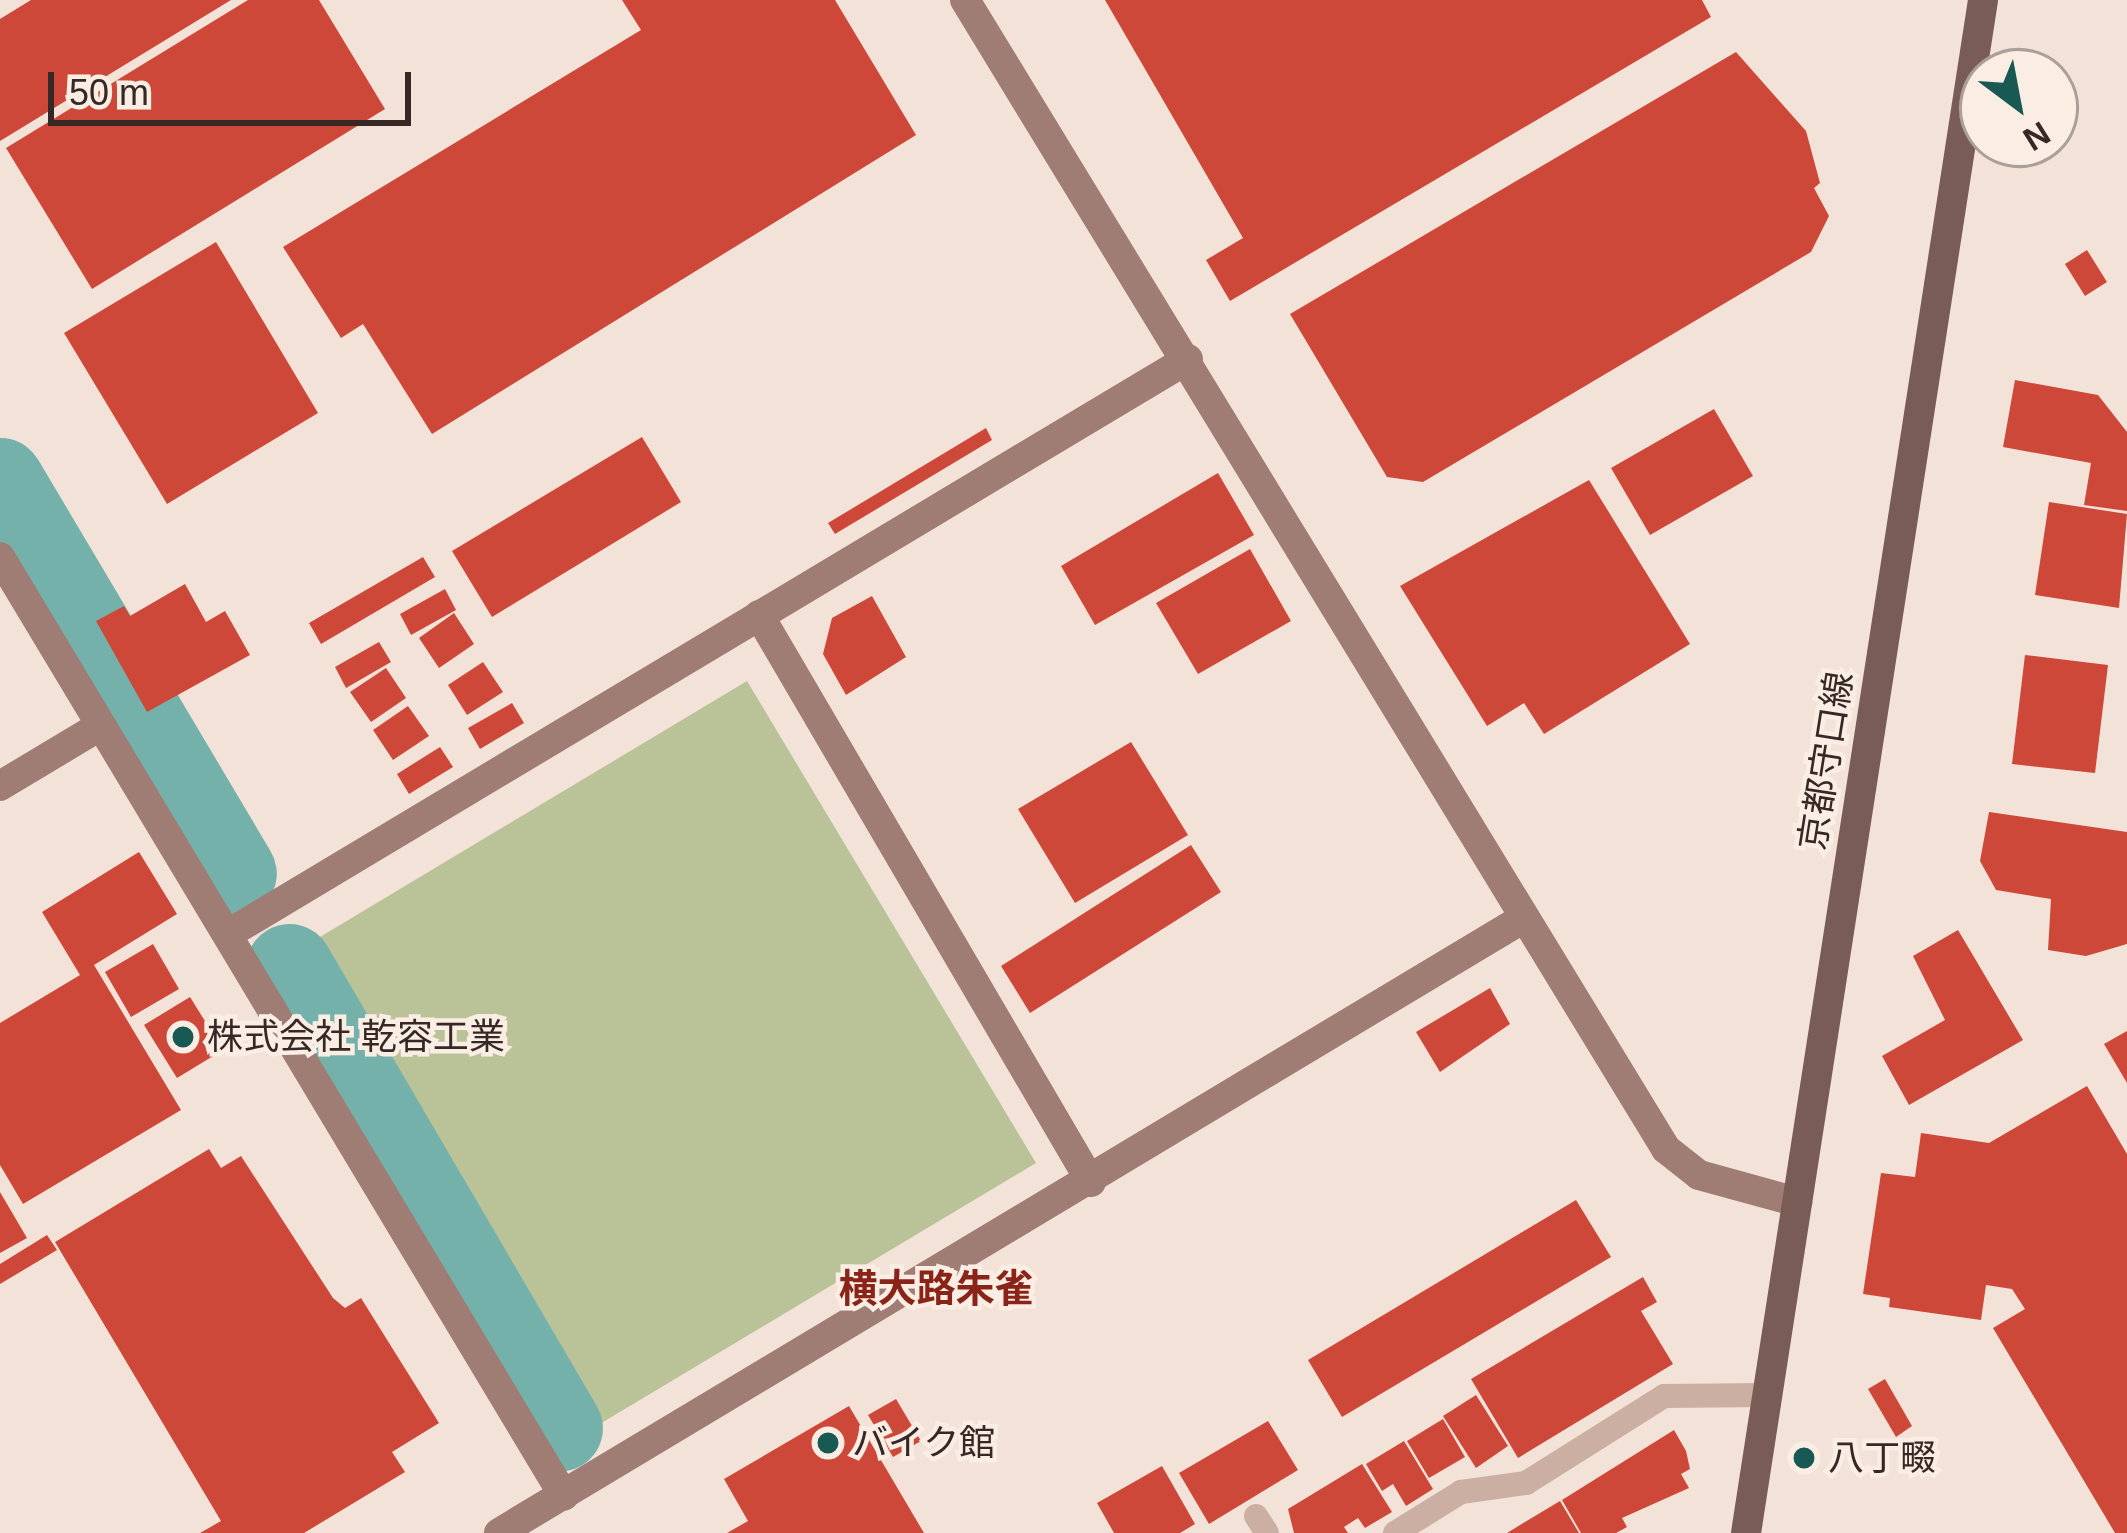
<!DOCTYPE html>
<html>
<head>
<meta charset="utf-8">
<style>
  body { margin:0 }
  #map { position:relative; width:2127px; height:1533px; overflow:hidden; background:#f3e2d7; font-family:Arial,"Noto Sans JP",sans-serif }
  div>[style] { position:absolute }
  .green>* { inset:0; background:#bac297 }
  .river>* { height:87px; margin:-43.5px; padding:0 43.5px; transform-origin:43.5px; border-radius:43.5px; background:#75b1ab }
  .building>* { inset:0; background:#ce483a }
  .lane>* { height:24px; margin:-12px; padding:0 12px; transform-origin:12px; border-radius:12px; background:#cbafa3 }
  .secondary>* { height:30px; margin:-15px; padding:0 15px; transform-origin:15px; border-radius:15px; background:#9f7d74 }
  .primary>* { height:30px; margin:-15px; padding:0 15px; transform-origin:15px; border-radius:15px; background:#795c55 }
  .dots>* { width:33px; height:33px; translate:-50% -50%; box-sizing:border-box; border:6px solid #faede4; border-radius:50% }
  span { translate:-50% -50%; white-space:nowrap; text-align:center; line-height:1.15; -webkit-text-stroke:9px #faede4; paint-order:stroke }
  .street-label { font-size:36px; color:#362825 }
  .poi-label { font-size:36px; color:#362825 }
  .left { translate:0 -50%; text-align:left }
  .neighbourhood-label { font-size:39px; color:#8a2419; font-weight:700 }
  .north { position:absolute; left:1959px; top:48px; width:120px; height:120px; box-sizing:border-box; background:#faede4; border:3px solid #ac9e98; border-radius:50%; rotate:148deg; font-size:33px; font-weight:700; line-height:48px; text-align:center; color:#362825 }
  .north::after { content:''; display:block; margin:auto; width:42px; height:54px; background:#195954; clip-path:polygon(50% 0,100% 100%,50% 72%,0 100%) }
  .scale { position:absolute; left:48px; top:72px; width:363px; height:54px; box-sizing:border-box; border:6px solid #362825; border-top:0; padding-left:15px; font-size:36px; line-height:42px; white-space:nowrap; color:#362825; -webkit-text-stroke:9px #faede4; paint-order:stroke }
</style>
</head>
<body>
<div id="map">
  <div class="green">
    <i style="clip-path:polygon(747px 681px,1036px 1163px,598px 1425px,310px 943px)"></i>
  </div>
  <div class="river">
    <i style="left:0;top:481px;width:456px;rotate:59.3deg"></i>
    <i style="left:289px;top:967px;width:534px;rotate:59.64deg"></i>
  </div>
  <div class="building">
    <i style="clip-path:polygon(31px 0,231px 0,0 141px,0 19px)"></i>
    <i style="clip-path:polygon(248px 0,319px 0,385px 109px,92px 289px,6px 148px)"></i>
    <i style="clip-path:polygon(622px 0,835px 0,916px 135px,432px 434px,363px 324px,341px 338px,283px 247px,641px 30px)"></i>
    <i style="clip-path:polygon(1105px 0,1702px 0,1711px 17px,1230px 301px,1206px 260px,1243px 238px)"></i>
    <i style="clip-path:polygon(1736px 52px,1806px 131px,1820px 183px,1814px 188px,1829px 216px,1811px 252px,1423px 482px,1387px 477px,1290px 314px)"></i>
    <i style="clip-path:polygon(216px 242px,318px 413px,167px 504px,64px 333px)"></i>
    <i style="clip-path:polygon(2087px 250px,2107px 282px,2085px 296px,2065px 264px)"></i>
    <i style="clip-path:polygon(2015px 380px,2098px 395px,2127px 432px,2127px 511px,2084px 505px,2091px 463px,2003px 447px)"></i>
    <i style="clip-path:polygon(1714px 409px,1753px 476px,1650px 535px,1611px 468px)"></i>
    <i style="clip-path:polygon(986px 428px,992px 440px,835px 534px,828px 523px)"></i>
    <i style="clip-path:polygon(642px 437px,681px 502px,492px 617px,452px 551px)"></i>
    <i style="clip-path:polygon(1218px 473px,1254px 535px,1095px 625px,1061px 566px)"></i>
    <i style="clip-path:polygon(1589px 480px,1690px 644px,1544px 734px,1524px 703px,1487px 726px,1400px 586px)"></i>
    <i style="clip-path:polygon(2049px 502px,2127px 514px,2119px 608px,2035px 595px)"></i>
    <i style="clip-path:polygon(1250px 549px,1291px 621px,1198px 674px,1156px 603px)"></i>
    <i style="clip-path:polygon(423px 557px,435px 577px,321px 644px,309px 623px)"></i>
    <i style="clip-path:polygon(185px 584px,206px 622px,225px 611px,250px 655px,147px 712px,96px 621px,124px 606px,130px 616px)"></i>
    <i style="clip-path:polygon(445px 589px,456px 610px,411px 635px,400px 614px)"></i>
    <i style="clip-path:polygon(872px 596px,906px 657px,846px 695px,823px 654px,832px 618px)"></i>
    <i style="clip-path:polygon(454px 613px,474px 644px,439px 668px,419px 638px)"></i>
    <i style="clip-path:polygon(379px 642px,391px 662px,346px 688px,335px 667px)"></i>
    <i style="clip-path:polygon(2025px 655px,2108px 665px,2095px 773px,2012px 764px)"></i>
    <i style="clip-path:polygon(483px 662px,503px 692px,467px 715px,448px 685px)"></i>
    <i style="clip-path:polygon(386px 668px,406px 698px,371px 722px,350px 692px)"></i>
    <i style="clip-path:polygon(512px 703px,524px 723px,480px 749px,468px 728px)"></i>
    <i style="clip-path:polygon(408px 706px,429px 736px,393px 760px,373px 730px)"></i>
    <i style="clip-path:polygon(1131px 742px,1188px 835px,1075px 903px,1018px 809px)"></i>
    <i style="clip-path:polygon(440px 747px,453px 767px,409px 794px,397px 774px)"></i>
    <i style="clip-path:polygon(1989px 812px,2127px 832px,2127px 944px,2086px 956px,2048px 950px,2051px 899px,1996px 890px,1980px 861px)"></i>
    <i style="clip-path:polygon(1191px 845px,1221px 892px,1030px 1013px,1001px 966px)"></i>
    <i style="clip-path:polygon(139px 852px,177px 914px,94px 965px,181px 1110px,23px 1204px,0 1165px,0 1023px,80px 975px,42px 912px)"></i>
    <i style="clip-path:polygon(1958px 930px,2023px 1040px,1909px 1105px,1882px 1056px,1945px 1020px,1913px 956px)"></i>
    <i style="clip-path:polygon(153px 944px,179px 989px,131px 1017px,105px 972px)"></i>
    <i style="clip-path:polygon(1490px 988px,1510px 1024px,1440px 1072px,1416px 1032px)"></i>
    <i style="clip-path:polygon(190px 997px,223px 1050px,177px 1078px,144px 1025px)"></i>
    <i style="clip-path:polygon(2127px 1031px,2127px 1083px,2104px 1044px)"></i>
    <i style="clip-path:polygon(2087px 1086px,2127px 1154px,2127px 1533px,2115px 1533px,1993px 1328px,2025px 1309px,2012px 1289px,1986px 1285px,1981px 1320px,1889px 1307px,1890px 1298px,1863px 1294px,1881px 1173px,1915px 1177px,1921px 1133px,1989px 1143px)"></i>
    <i style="clip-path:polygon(209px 1149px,221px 1168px,241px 1156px,333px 1298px,345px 1308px,361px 1298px,439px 1423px,392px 1452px,405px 1472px,304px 1533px,200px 1533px,221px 1521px,55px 1242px)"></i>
    <i style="clip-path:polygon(0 1192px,27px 1238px,0 1253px)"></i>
    <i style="clip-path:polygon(1576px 1200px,1611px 1257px,1342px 1417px,1308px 1360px)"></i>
    <i style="clip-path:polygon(47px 1235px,57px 1250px,0 1284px,0 1264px)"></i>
    <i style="clip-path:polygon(1643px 1277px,1657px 1302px,1641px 1311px,1673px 1364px,1518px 1458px,1471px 1379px)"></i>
    <i style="clip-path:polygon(1885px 1379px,1912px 1426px,1896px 1437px,1868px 1389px)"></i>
    <i style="clip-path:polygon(1476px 1395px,1508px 1446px,1476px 1468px,1443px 1416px)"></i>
    <i style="clip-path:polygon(896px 1399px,921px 1441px,893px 1457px,868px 1415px)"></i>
    <i style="clip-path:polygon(849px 1406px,924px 1533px,727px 1533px,748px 1521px,724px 1479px)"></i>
    <i style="clip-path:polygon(1443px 1419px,1465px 1457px,1429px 1478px,1407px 1441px)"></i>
    <i style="clip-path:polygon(1268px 1421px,1298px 1470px,1209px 1524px,1179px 1473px)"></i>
    <i style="clip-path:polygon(1674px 1430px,1686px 1451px,1690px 1469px,1681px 1474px,1689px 1488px,1622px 1518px,1627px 1527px,1616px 1533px,1581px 1533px,1562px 1500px)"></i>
    <i style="clip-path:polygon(1404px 1441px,1433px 1489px,1406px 1506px,1393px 1484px,1382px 1491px,1366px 1464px)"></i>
    <i style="clip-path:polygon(1362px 1464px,1392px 1512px,1365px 1528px,1358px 1518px,1344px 1527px,1348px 1533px,1294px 1533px,1288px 1509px)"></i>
    <i style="clip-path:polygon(1162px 1466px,1195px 1524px,1180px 1533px,1114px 1533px,1097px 1503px)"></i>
    <i style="clip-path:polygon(1560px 1501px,1579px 1533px,1507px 1533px,1525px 1522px)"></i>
  </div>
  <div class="lane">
    <i style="left:1256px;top:1516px;width:20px;rotate:57deg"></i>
    <i style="left:1395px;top:1533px;width:78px;rotate:-31.8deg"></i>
    <i style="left:1461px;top:1492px;width:66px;rotate:-7.9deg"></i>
    <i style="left:1526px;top:1483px;width:163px;rotate:-32.2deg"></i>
    <i style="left:1664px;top:1396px;width:101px;rotate:-0.6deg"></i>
  </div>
  <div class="secondary">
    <i style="left:965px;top:0;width:1346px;rotate:58.61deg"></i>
    <i style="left:1666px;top:1149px;width:42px;rotate:38.2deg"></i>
    <i style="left:1699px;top:1175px;width:102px;rotate:15.4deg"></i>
    <i style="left:0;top:557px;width:1095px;rotate:59.01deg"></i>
    <i style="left:759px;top:615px;width:657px;rotate:59.65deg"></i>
    <i style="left:0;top:786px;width:117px;rotate:-31deg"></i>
    <i style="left:228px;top:934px;width:1119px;rotate:-30.92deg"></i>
    <i style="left:499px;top:1533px;width:1193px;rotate:-30.97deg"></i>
  </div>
  <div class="primary">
    <i style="left:1746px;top:1533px;width:1551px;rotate:-81.21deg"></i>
  </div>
  <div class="dots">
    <i style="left:183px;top:1037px;background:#195954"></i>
    <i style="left:828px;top:1443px;background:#195954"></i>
    <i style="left:1804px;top:1458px;background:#195954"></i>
  </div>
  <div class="street-label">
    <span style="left:1826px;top:761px;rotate:-81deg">京都守口線</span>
  </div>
  <div class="poi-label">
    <span class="left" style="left:207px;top:1037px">株式会社 乾容工業</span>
    <span class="left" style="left:852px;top:1443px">バイク館</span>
    <span class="left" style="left:1828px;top:1458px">八丁畷</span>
  </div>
  <div class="neighbourhood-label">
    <span style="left:936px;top:1289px">横大路朱雀</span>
  </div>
  <div class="north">N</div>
  <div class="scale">50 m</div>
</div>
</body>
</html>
